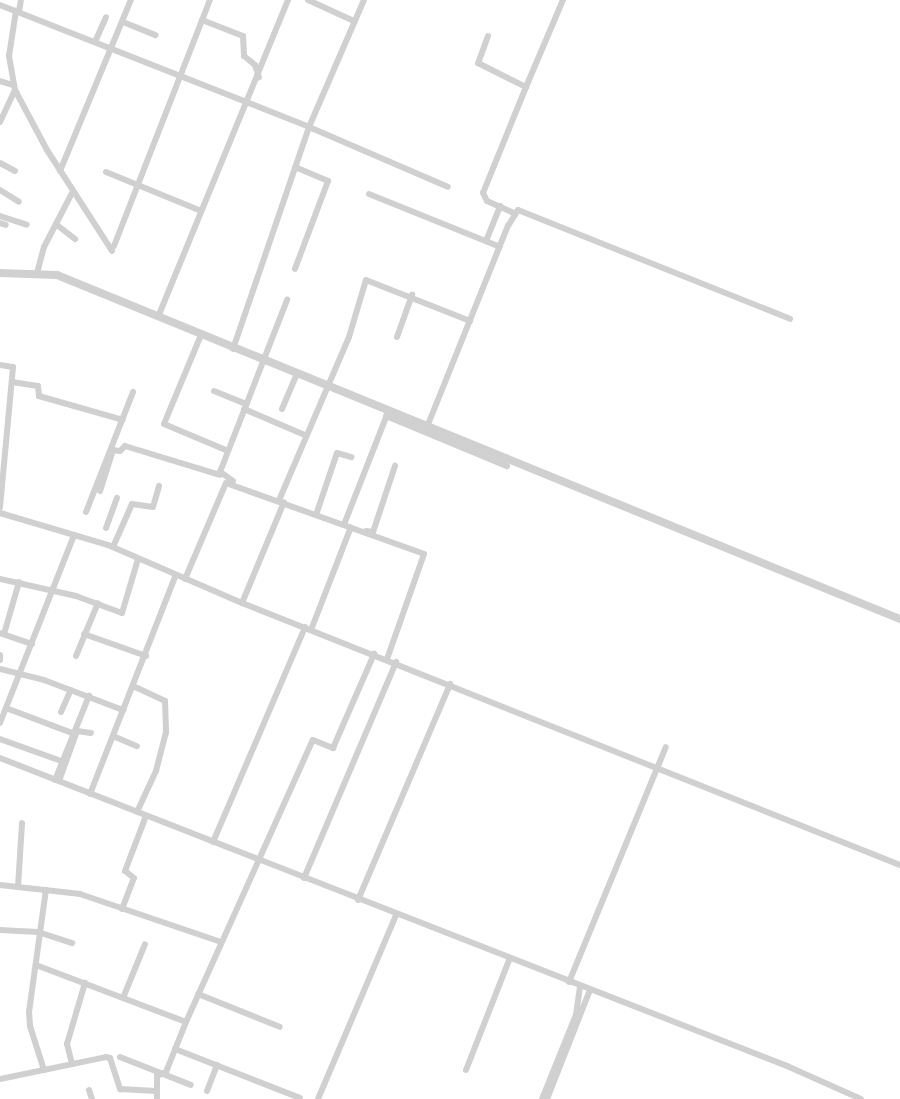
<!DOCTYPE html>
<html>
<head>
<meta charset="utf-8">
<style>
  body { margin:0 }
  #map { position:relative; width:900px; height:1099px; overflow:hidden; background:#fff; font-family:Overpass,sans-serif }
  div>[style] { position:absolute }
  .minor>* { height:6px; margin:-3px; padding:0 3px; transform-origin:3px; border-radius:3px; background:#d0d0d0 }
  .tertiary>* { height:8px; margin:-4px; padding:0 4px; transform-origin:4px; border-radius:4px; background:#d0d0d0 }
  span { translate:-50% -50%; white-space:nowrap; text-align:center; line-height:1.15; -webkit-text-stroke:6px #fff; paint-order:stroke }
</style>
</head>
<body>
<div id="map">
  <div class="minor">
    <i style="left:308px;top:0;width:51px;rotate:24.5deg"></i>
    <i style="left:0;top:5px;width:332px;rotate:21.5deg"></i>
    <i style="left:309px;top:127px;width:151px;rotate:23.3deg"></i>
    <i style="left:19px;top:12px;width:12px;rotate:-81deg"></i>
    <i style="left:202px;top:20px;width:44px;rotate:21.3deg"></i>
    <i style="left:243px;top:36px;width:20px;rotate:87deg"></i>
    <i style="left:244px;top:56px;width:14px;rotate:39deg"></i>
    <i style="left:255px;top:65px;width:13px;rotate:72deg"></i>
    <i style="left:123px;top:22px;width:35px;rotate:22deg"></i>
    <i style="left:488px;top:36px;width:29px;rotate:110deg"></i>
    <i style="left:478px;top:63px;width:54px;rotate:26.6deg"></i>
    <i style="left:526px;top:87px;width:114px;rotate:112.1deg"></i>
    <i style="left:483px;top:193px;width:9px;rotate:63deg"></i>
    <i style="left:487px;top:201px;width:30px;rotate:24deg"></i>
    <i style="left:95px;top:42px;width:27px;rotate:-66deg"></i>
    <i style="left:0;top:81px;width:14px;rotate:17deg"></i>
    <i style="left:526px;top:87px;width:95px;rotate:-67deg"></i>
    <i style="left:15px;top:90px;width:68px;rotate:61.9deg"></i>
    <i style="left:47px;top:150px;width:120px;rotate:57.2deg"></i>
    <i style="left:0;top:122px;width:35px;rotate:-65deg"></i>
    <i style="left:15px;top:90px;width:35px;rotate:-100deg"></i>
    <i style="left:9px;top:56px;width:46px;rotate:-81.2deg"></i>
    <i style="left:0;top:163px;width:17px;rotate:28deg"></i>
    <i style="left:295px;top:167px;width:36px;rotate:23deg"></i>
    <i style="left:328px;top:181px;width:94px;rotate:110.6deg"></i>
    <i style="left:60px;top:171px;width:185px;rotate:-67.5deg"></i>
    <i style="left:106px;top:172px;width:103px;rotate:22.3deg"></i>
    <i style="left:0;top:190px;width:22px;rotate:32deg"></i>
    <i style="left:369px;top:194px;width:141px;rotate:22deg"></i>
    <i style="left:0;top:216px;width:28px;rotate:18deg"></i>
    <i style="left:0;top:223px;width:6px;rotate:18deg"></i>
    <i style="left:57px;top:225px;width:23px;rotate:38deg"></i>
    <i style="left:486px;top:241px;width:38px;rotate:-68deg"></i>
    <i style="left:114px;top:246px;width:264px;rotate:-68.7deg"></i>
    <i style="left:37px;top:273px;width:27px;rotate:-75deg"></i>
    <i style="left:44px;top:247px;width:63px;rotate:-62.6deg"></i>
    <i style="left:158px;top:317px;width:343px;rotate:-67.7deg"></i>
    <i style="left:201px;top:335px;width:96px;rotate:112.6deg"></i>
    <i style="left:164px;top:424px;width:69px;rotate:22.9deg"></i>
    <i style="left:397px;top:337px;width:45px;rotate:-70.3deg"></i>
    <i style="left:233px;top:349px;width:235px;rotate:-71.1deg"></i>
    <i style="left:309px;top:127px;width:138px;rotate:-66.6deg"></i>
    <i style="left:0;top:365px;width:13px;rotate:9deg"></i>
    <i style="left:13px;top:367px;width:141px;rotate:95.3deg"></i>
    <i style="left:12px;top:382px;width:26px;rotate:9deg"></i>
    <i style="left:38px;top:386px;width:10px;rotate:84deg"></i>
    <i style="left:39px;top:396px;width:87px;rotate:15.9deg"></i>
    <i style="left:214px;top:391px;width:35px;rotate:22deg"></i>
    <i style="left:244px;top:409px;width:66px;rotate:23.1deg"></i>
    <i style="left:282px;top:409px;width:38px;rotate:-67deg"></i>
    <i style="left:386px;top:416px;width:131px;rotate:22.5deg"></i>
    <i style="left:427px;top:427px;width:217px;rotate:-68.1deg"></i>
    <i style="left:508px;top:226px;width:19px;rotate:-58deg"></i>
    <i style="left:518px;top:210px;width:293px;rotate:21.8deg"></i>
    <i style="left:112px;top:450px;width:8px;rotate:7deg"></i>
    <i style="left:120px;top:451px;width:7px;rotate:-45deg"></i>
    <i style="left:125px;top:446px;width:99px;rotate:17deg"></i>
    <i style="left:233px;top:481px;width:16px;rotate:-145deg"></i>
    <i style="left:220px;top:472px;width:185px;rotate:-68.7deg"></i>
    <i style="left:100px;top:491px;width:43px;rotate:-72.4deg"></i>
    <i style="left:280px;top:498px;width:175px;rotate:-66.8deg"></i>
    <i style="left:349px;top:337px;width:59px;rotate:-73.4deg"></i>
    <i style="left:366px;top:280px;width:112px;rotate:21.5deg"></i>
    <i style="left:86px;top:512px;width:129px;rotate:-68.6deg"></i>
    <i style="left:317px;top:512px;width:62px;rotate:-71.3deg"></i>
    <i style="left:337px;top:453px;width:15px;rotate:16deg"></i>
    <i style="left:0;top:513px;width:113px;rotate:16.5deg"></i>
    <i style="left:108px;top:545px;width:146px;rotate:23.4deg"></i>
    <i style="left:242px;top:603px;width:708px;rotate:21.71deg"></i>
    <i style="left:345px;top:522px;width:118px;rotate:-68.6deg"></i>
    <i style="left:106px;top:528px;width:32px;rotate:-70deg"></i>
    <i style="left:366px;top:531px;width:7px;rotate:8deg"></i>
    <i style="left:373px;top:532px;width:70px;rotate:-71.6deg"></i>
    <i style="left:113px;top:547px;width:47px;rotate:-66.2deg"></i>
    <i style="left:132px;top:504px;width:21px;rotate:8deg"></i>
    <i style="left:153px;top:507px;width:22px;rotate:-74deg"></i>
    <i style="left:0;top:579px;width:78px;rotate:12.6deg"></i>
    <i style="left:76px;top:596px;width:49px;rotate:20.3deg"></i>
    <i style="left:122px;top:613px;width:56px;rotate:-73.5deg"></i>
    <i style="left:185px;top:579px;width:104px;rotate:-66.9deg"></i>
    <i style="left:226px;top:483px;width:210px;rotate:19.7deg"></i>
    <i style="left:424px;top:554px;width:111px;rotate:109.4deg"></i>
    <i style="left:242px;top:603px;width:109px;rotate:-67.4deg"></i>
    <i style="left:311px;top:630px;width:110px;rotate:-68.8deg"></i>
    <i style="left:0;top:633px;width:34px;rotate:19deg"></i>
    <i style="left:4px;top:634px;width:54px;rotate:-73.9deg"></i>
    <i style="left:84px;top:634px;width:66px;rotate:19.5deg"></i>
    <i style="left:0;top:655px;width:5px;rotate:90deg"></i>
    <i style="left:76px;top:656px;width:57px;rotate:-67.5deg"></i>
    <i style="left:0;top:669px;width:45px;rotate:14deg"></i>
    <i style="left:44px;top:680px;width:85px;rotate:20.8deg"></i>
    <i style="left:133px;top:686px;width:35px;rotate:25deg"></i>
    <i style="left:165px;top:701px;width:31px;rotate:88deg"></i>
    <i style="left:166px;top:732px;width:40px;rotate:104.4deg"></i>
    <i style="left:156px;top:771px;width:45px;rotate:114.9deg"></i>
    <i style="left:6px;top:708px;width:71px;rotate:20.7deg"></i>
    <i style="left:61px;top:712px;width:24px;rotate:-66deg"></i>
    <i style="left:0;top:723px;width:202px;rotate:-68.5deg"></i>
    <i style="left:113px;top:736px;width:26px;rotate:23deg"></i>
    <i style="left:0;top:739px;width:65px;rotate:19.8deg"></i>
    <i style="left:0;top:758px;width:845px;rotate:21.37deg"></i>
    <i style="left:787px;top:1066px;width:81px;rotate:24deg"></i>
    <i style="left:55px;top:780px;width:91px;rotate:-68deg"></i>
    <i style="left:59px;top:781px;width:53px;rotate:-70.2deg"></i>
    <i style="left:77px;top:731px;width:14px;rotate:8deg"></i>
    <i style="left:90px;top:794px;width:235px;rotate:-68.6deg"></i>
    <i style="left:213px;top:842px;width:234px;rotate:-66.8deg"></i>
    <i style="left:304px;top:878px;width:235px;rotate:-66.9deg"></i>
    <i style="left:0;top:885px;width:81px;rotate:6.4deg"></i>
    <i style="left:80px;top:894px;width:149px;rotate:18.8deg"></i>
    <i style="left:18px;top:887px;width:64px;rotate:-86.4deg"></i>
    <i style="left:358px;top:900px;width:235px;rotate:-66.9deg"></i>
    <i style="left:122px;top:909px;width:33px;rotate:-69deg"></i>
    <i style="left:134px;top:878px;width:11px;rotate:-142deg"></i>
    <i style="left:125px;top:871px;width:59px;rotate:-69.1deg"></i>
    <i style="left:0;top:930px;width:38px;rotate:3deg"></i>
    <i style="left:38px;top:932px;width:36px;rotate:18deg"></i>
    <i style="left:36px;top:965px;width:160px;rotate:20.8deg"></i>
    <i style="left:186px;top:1022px;width:309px;rotate:-65.8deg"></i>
    <i style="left:313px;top:740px;width:22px;rotate:22deg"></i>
    <i style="left:333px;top:748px;width:103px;rotate:-66.4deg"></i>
    <i style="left:569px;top:982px;width:254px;rotate:-67.6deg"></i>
    <i style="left:198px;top:994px;width:88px;rotate:21.9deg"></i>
    <i style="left:123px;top:998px;width:58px;rotate:-67.8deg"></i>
    <i style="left:175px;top:1049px;width:134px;rotate:21.4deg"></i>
    <i style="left:120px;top:1057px;width:76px;rotate:21.5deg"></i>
    <i style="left:72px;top:1064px;width:21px;rotate:-104deg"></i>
    <i style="left:67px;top:1044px;width:64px;rotate:-73.6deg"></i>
    <i style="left:44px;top:1070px;width:46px;rotate:-107.7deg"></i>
    <i style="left:30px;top:1026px;width:14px;rotate:-94deg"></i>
    <i style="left:29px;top:1012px;width:123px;rotate:-82.1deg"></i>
    <i style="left:466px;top:1070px;width:118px;rotate:-68.6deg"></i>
    <i style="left:0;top:1079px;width:108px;rotate:-11.7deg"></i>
    <i style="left:106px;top:1057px;width:4px;rotate:14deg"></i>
    <i style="left:110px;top:1058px;width:33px;rotate:72deg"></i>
    <i style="left:120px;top:1089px;width:36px;rotate:3deg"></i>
    <i style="left:89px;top:1090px;width:9px;rotate:72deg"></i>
    <i style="left:207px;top:1091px;width:28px;rotate:-69deg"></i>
    <i style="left:157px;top:1099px;width:23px;rotate:-90deg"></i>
    <i style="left:157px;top:1076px;width:10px;rotate:-24deg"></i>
    <i style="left:166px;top:1072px;width:54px;rotate:-68.2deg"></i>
    <i style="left:318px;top:1099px;width:200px;rotate:-67deg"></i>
    <i style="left:542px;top:1099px;width:91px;rotate:-68deg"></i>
    <i style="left:576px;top:1015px;width:29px;rotate:-82deg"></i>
    <i style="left:547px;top:1099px;width:117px;rotate:-68.5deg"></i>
  </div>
  <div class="tertiary">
    <i style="left:0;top:273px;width:57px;rotate:2deg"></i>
    <i style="left:57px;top:275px;width:910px;rotate:22.2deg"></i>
  </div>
</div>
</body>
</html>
